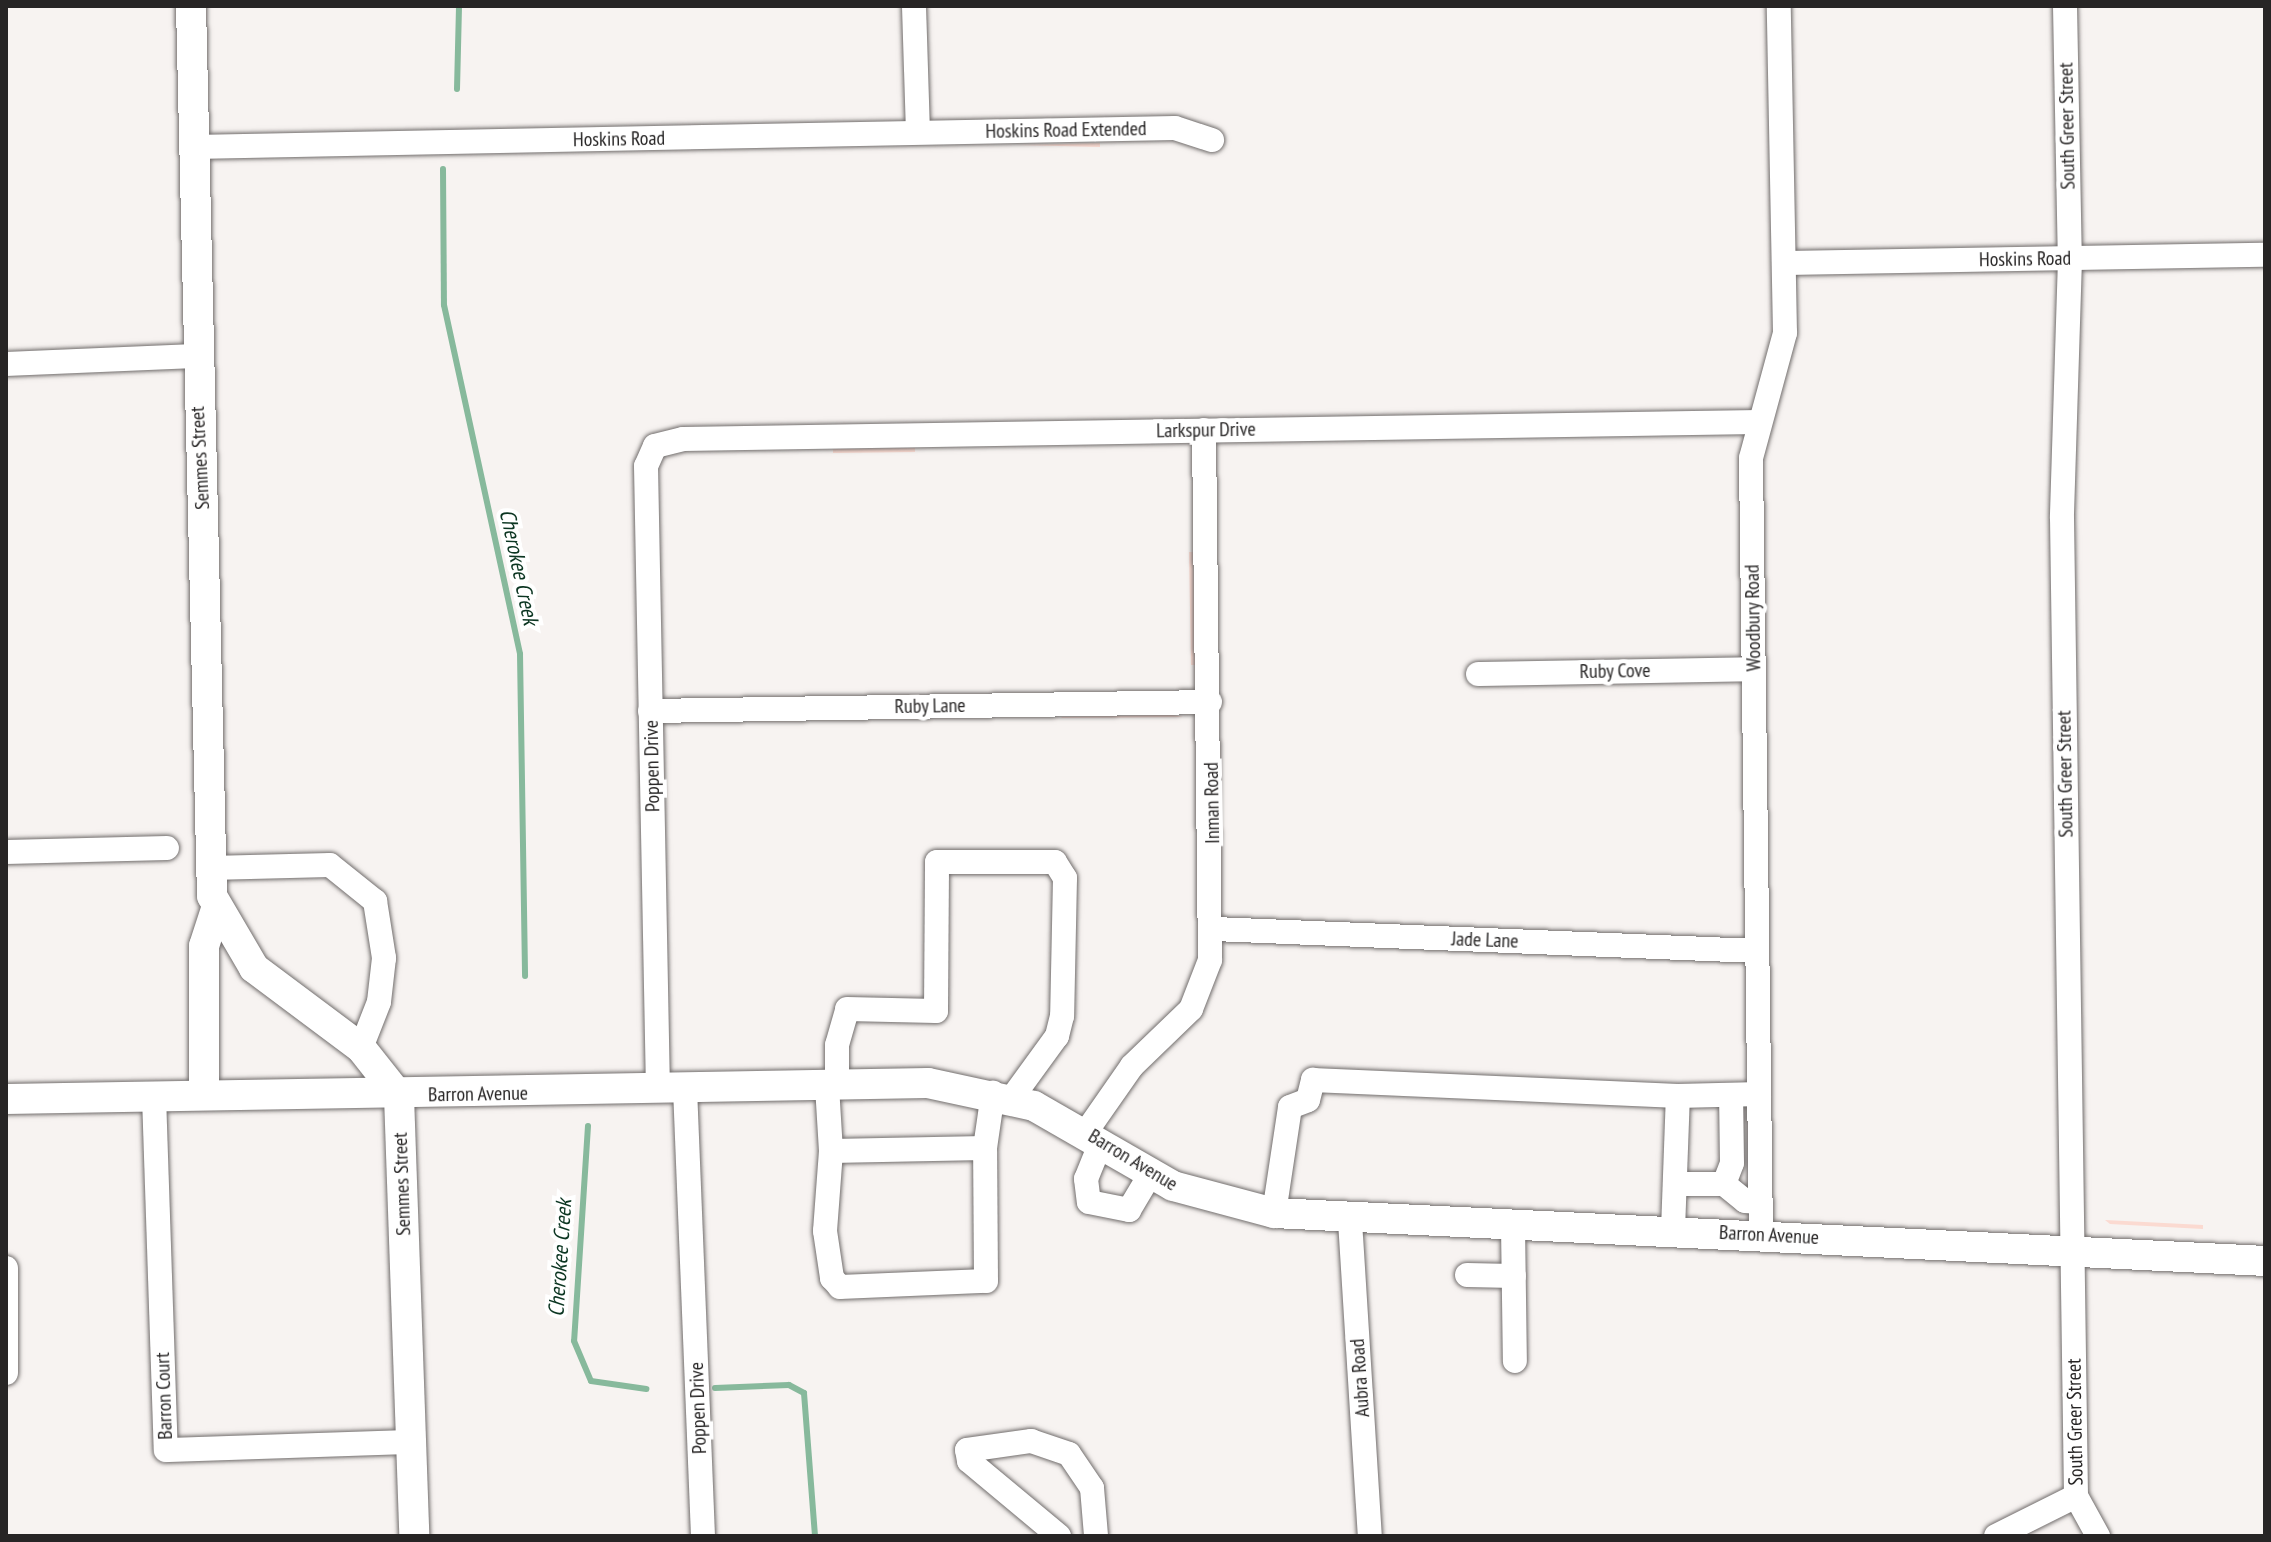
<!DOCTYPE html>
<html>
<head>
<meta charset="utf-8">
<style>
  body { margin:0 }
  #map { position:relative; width:2271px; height:1542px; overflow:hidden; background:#f7f3f1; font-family:"PT Sans Narrow",sans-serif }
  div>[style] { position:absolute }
  .green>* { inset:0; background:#fbdad1 }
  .stream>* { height:6px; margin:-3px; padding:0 3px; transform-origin:3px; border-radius:3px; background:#87b99c }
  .roads { filter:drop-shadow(0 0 2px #716d6c) drop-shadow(0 0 2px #716d6c) }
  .minor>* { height:24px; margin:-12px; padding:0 12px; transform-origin:12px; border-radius:12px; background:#fff }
  .major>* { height:30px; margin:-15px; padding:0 15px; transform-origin:15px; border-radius:15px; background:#fff }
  span { translate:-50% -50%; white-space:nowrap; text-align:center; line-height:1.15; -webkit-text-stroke:8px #fff; paint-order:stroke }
  .street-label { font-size:20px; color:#272525 }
  .water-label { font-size:22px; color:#0b3521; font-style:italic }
  .frame { position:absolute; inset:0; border:8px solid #272525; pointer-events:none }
</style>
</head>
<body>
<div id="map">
  <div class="green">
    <i style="clip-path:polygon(1100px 143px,1100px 147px,1017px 145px)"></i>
    <i style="clip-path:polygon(915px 448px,915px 452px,833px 453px,833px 449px)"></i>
    <i style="clip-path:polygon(1189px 552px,1193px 552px,1195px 665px,1191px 665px)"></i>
    <i style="clip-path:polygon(1172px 715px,1183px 717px,1061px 718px,1062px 717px)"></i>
    <i style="clip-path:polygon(2105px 1220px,2203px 1225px,2203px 1229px,2110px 1224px)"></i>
  </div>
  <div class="stream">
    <i style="left:457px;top:89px;width:83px;rotate:-88.6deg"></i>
    <i style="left:443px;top:169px;width:136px;rotate:89.6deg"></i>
    <i style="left:444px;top:305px;width:357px;rotate:77.7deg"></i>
    <i style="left:520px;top:654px;width:322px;rotate:89.1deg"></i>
    <i style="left:588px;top:1126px;width:215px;rotate:93.7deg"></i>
    <i style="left:574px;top:1341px;width:43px;rotate:67deg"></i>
    <i style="left:591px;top:1381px;width:56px;rotate:8.3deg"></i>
    <i style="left:715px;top:1388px;width:74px;rotate:-2.3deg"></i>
    <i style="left:789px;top:1385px;width:17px;rotate:28deg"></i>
    <i style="left:804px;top:1393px;width:143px;rotate:85.6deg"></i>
  </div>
  <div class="roads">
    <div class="minor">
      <i style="left:914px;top:6px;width:126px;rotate:88.2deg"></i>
      <i style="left:2065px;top:6px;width:253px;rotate:88.9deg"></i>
      <i style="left:2070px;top:259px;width:259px;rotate:91.8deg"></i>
      <i style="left:2062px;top:518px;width:978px;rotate:89.18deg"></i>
      <i style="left:2076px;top:1496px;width:46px;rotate:61.2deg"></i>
      <i style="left:193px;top:147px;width:982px;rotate:-1.11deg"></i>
      <i style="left:1175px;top:128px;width:39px;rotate:18deg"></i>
      <i style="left:1784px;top:263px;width:481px;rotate:-1deg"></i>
      <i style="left:6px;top:364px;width:189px;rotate:-2.4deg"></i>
      <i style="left:655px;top:446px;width:29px;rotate:-14deg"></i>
      <i style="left:683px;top:439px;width:1076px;rotate:-0.91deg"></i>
      <i style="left:655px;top:446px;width:22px;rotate:114deg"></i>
      <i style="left:646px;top:466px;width:623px;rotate:88.9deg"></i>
      <i style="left:1478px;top:674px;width:275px;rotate:-1deg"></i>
      <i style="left:650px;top:711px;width:560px;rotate:-0.92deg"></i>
      <i style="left:6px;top:852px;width:161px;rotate:-1.4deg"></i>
      <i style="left:210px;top:868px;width:120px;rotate:-1.4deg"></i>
      <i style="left:330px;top:865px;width:58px;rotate:38.7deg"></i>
      <i style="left:375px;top:901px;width:58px;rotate:81deg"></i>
      <i style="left:384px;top:958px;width:44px;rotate:96.5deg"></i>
      <i style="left:379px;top:1002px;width:49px;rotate:111.4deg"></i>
      <i style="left:1214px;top:929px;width:542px;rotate:2.32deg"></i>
      <i style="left:837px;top:1085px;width:40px;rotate:-90deg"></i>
      <i style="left:837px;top:1045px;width:37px;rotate:-74deg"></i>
      <i style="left:847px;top:1009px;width:89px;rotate:1.3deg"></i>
      <i style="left:936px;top:1011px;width:149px;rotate:-89.6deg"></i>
      <i style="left:937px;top:862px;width:118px"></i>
      <i style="left:1055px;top:862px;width:19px;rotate:58deg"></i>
      <i style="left:1065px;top:878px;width:138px;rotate:91.2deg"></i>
      <i style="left:1062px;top:1016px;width:21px;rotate:104deg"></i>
      <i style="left:1057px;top:1036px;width:77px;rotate:126deg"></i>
      <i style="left:827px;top:1086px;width:65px;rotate:86.5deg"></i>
      <i style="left:831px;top:1151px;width:154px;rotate:-1.1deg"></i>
      <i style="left:985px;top:1148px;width:56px;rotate:-81.7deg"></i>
      <i style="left:685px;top:1088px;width:448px;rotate:87.7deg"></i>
      <i style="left:154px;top:1096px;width:354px;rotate:88.1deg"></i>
      <i style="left:166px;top:1450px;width:245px;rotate:-1.9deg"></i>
      <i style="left:1086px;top:1132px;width:80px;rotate:-55.1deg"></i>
      <i style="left:1132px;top:1066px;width:82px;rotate:-44deg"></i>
      <i style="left:1191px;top:1009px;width:53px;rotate:-68.8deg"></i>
      <i style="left:1210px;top:960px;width:530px;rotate:-90.65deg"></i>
      <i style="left:1101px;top:1142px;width:40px;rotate:112deg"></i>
      <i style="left:1086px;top:1179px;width:23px;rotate:83deg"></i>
      <i style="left:1089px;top:1202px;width:41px;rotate:11.3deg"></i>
      <i style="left:1129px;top:1210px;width:43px;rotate:-59.3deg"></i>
      <i style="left:831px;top:1151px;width:80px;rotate:94.3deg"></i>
      <i style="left:825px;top:1231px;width:48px;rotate:81.5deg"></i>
      <i style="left:832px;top:1278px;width:12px;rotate:48deg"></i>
      <i style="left:840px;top:1287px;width:146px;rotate:-2.4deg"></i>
      <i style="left:986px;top:1281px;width:133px;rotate:-90.4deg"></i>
      <i style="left:1675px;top:1184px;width:49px"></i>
      <i style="left:1724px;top:1184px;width:27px;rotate:39deg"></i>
      <i style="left:1745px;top:1201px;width:16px;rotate:4deg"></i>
      <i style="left:1724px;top:1184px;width:22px;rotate:-69deg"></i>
      <i style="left:1732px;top:1163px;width:68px;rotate:-90.8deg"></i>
      <i style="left:1274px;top:1213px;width:107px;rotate:-81.4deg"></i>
      <i style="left:1290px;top:1107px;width:19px;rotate:-21deg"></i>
      <i style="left:1308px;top:1100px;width:21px;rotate:-76deg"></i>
      <i style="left:1313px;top:1080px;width:365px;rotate:2.5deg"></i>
      <i style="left:1350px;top:1221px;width:316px;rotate:86.4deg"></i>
      <i style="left:1513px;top:1226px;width:135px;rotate:89.2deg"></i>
      <i style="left:1673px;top:1230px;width:134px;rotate:-87.9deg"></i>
      <i style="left:1678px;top:1096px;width:81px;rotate:-1.4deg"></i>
      <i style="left:1761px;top:1235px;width:777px;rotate:-90.74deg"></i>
      <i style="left:1751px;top:458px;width:130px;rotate:-74.8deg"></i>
      <i style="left:1785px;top:333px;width:327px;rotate:-91.1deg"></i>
      <i style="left:6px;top:1268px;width:105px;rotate:90deg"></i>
      <i style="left:1467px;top:1275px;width:47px;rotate:1.2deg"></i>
      <i style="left:1059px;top:1536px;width:117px;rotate:-140.2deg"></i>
      <i style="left:969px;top:1461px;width:11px;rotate:-100deg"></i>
      <i style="left:967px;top:1450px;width:65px;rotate:-8deg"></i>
      <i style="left:1031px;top:1441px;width:40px;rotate:18.9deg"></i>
      <i style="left:1069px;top:1454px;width:41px;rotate:55.9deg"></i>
      <i style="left:1092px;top:1488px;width:48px;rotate:85.2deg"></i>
      <i style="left:1996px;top:1536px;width:89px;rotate:-26.6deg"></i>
    </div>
    <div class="major">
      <i style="left:191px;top:6px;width:890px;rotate:88.65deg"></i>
      <i style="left:212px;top:896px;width:83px;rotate:59.7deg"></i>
      <i style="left:254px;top:968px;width:134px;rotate:36.8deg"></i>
      <i style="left:361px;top:1048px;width:61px;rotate:51.6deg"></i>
      <i style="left:399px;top:1096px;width:440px;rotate:88deg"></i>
      <i style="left:204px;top:1095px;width:149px;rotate:-90deg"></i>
      <i style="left:204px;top:946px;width:38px;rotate:-72deg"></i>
      <i style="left:6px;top:1099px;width:922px;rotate:-0.99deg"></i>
      <i style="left:928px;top:1083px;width:108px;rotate:12.2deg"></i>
      <i style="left:1034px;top:1106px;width:160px;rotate:29.9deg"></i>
      <i style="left:1173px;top:1186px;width:105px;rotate:15deg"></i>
      <i style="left:1274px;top:1213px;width:992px;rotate:2.77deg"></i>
    </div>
  </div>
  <div class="street-label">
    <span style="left:2067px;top:126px;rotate:-91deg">South Greer Street</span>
    <span style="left:1066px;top:130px;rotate:-1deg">Hoskins Road Extended</span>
    <span style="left:619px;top:139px;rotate:-1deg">Hoskins Road</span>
    <span style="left:2025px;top:259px;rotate:-1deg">Hoskins Road</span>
    <span style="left:1206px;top:430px;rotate:-1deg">Larkspur Drive</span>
    <span style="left:200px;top:458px;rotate:-93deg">Semmes Street</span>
    <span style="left:1753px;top:618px;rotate:-91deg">Woodbury Road</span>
    <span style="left:1615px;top:671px;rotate:-1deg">Ruby Cove</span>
    <span style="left:930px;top:706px;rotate:-1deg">Ruby Lane</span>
    <span style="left:652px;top:766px;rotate:-91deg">Poppen Drive</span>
    <span style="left:2065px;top:774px;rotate:-91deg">South Greer Street</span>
    <span style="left:1212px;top:803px;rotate:-91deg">Inman Road</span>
    <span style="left:1485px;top:940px;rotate:2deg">Jade Lane</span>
    <span style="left:478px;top:1094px;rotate:-1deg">Barron Avenue</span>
    <span style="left:1133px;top:1160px;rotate:31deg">Barron Avenue</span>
    <span style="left:402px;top:1184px;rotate:-92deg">Semmes Street</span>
    <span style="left:1769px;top:1235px;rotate:3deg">Barron Avenue</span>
    <span style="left:1360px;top:1378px;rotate:-94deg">Aubra Road</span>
    <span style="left:164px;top:1396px;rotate:-92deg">Barron Court</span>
    <span style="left:698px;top:1408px;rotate:-92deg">Poppen Drive</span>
    <span style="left:2075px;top:1422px;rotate:-91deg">South Greer Street</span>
  </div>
  <div class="water-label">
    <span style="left:519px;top:567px;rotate:78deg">Cherokee Creek</span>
    <span style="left:560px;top:1258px;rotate:-86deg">Cherokee Creek</span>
  </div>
  <div class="frame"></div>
</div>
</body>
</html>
